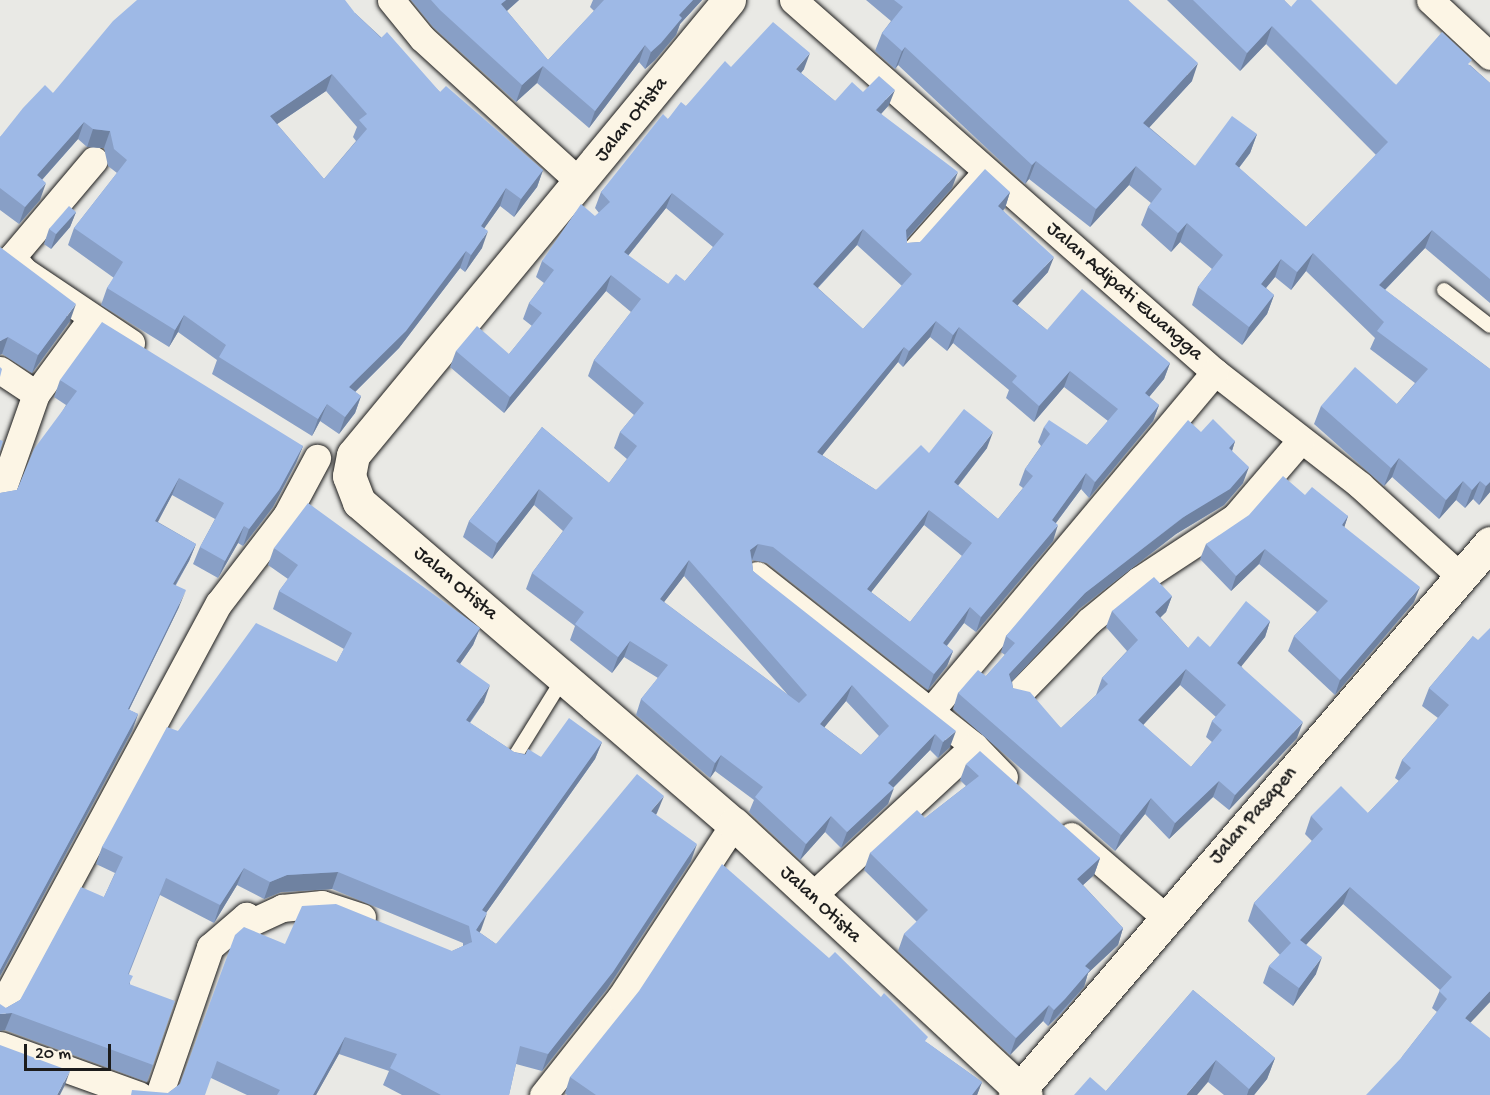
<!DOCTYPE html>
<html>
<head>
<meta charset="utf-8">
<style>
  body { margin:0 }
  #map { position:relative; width:1490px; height:1095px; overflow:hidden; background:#e9e9e5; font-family:"Gochi Hand",sans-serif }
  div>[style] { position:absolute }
  .roads { filter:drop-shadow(0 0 2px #1c1c1c) drop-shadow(0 0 2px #1c1c1c) }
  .service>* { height:14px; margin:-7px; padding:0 7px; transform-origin:7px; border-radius:7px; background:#fcf5e5 }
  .minor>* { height:27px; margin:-13.5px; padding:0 13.5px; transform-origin:13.5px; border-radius:13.5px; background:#fcf5e5 }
  .tertiary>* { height:33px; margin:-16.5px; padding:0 16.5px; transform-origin:16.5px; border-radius:16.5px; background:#fcf5e5 }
  .wall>* { inset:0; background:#889fc6 }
  .shaded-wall>* { inset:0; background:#6f82a1 }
  .building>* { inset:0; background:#9eb9e6 }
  span { translate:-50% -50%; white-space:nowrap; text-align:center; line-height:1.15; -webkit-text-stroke:4.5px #fcf5e5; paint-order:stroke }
  .street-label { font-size:20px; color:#1c1c1c }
  .scale { position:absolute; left:24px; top:1044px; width:87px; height:27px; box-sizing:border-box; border:3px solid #1c1c1c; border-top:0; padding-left:8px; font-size:18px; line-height:21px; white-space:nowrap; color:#1c1c1c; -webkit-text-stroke:4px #fcf5e5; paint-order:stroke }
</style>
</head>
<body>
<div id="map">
  <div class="roads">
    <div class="service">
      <i style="left:907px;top:252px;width:114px;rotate:-48.2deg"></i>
      <i style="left:1444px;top:290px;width:58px;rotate:38deg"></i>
      <i style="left:512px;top:761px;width:99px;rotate:-58.2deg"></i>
    </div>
    <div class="minor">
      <i style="left:391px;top:0;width:49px;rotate:50.8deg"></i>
      <i style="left:422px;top:38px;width:215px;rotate:42.4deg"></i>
      <i style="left:793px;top:0;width:563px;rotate:41.4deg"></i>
      <i style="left:1215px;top:372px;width:184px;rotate:37.9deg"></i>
      <i style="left:1360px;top:485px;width:135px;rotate:42.3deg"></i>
      <i style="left:1430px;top:0;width:82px;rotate:43deg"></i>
      <i style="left:94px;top:160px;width:127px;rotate:130.2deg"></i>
      <i style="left:12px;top:257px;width:18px;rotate:49deg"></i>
      <i style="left:24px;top:271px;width:129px;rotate:33.9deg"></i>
      <i style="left:0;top:370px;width:43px;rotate:33.7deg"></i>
      <i style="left:0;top:496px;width:108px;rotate:-70.6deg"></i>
      <i style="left:36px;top:394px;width:94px;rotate:-53.6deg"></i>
      <i style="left:757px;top:575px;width:276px;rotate:38.2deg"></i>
      <i style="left:1019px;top:693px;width:100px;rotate:-45.8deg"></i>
      <i style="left:1089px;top:621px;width:65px;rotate:-39.4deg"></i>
      <i style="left:1139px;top:580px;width:115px;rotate:-33.3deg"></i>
      <i style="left:1235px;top:517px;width:101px;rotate:-49.4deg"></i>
      <i style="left:932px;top:709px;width:440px;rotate:-50deg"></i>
      <i style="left:1071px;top:836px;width:125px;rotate:40.8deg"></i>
      <i style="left:811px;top:897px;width:222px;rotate:-42.8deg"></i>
      <i style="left:974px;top:746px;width:43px;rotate:45.9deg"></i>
      <i style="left:0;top:1009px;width:461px;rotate:-61.7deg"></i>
      <i style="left:219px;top:603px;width:110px;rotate:-52.4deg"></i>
      <i style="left:286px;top:516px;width:66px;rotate:-61.9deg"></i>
      <i style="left:0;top:1045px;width:148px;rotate:19.8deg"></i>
      <i style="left:159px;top:1095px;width:157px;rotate:-71deg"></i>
      <i style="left:210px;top:947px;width:48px;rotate:-40.7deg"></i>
      <i style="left:246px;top:916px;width:9px;rotate:32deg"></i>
      <i style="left:254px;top:921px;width:31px;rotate:-25deg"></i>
      <i style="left:282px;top:908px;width:40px;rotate:-5.7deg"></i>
      <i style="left:322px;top:904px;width:42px;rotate:18deg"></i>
      <i style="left:543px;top:1095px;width:124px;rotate:-51.6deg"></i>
      <i style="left:620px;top:998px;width:208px;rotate:-56.8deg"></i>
    </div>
    <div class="tertiary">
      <i style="left:729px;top:0;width:590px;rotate:129.57deg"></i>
      <i style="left:353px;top:455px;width:21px;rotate:101deg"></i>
      <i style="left:349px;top:476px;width:28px;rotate:69deg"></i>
      <i style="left:359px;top:502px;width:494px;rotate:40.7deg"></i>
      <i style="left:734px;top:824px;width:398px;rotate:42.9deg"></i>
      <i style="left:1015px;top:1095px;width:728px;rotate:-49.29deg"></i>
    </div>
  </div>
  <div class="wall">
    <i style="clip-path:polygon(411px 0,519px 0,507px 11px,548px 60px,594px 11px,590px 7px,593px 0,702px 0,680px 24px,676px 35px,655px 60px,645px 69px,639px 62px,589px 128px,537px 83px,516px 102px,433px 27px)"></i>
    <i style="clip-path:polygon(866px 0,1128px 0,1192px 81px,1149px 127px,1195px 166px,1257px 134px,1250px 153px,1239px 168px,1306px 227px,1376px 155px,1266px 44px,1240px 71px,1167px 0,1284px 0,1291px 7px,1396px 85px,1470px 65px,1490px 83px,1490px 303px,1425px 248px,1385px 290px,1490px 369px,1490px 492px,1479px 505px,1473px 499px,1465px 508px,1456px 500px,1439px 519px,1392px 477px,1384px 486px,1314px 424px,1321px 406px,1397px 404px,1415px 383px,1370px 349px,1375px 338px,1306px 271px,1291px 290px,1275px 277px,1266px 288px,1274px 295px,1267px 314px,1242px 345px,1192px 305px,1198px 287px,1212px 269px,1180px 242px,1171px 252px,1141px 225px,1148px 207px,1151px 203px,1129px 185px,1090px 227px,1029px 179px,1025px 184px,898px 65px,895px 69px,875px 51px,882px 33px,891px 21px)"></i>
    <i style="clip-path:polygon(evenodd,355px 13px,440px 92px,543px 170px,537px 187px,514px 217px,500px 206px,484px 228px,482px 248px,465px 272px,460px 268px,399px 348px,355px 392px,361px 396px,355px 413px,339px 434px,320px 421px,312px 436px,212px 374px,217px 360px,178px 332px,169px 347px,101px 305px,107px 288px,114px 278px,68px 245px,74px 228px,117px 173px,108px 166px,104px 148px,87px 147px,78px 139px,42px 180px,40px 200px,19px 224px,0 210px,0 137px,53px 93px,355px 13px,326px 91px,357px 127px,353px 137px,356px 141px,324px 179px,277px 124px,326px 91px)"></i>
    <i style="clip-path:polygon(evenodd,731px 67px,804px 69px,801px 73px,835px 101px,863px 92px,889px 105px,881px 114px,952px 188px,907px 239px,907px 243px,920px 242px,1010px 192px,1005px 208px,1003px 210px,1048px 272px,1017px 305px,1047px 330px,1170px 363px,1164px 379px,1149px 397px,1159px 405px,1153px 421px,1089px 498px,1081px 489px,1056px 523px,1053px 541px,976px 632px,964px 623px,947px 646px,953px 651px,947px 666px,928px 690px,767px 563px,752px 560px,753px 571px,950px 747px,938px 758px,930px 750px,893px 788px,888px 804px,841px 848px,825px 832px,800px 860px,749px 812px,754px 800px,715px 771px,710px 778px,636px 715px,641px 699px,658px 678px,624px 657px,612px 673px,570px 640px,575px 626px,526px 589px,532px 573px,563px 531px,534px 505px,492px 559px,463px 537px,469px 521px,542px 427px,609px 483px,627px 459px,614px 448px,620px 432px,634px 415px,588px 376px,594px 360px,631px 312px,606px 291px,504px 413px,450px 367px,456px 351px,509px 354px,532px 326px,523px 319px,529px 303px,544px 283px,536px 277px,542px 261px,599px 213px,595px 208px,601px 192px,668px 119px,686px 106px,731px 67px,666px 208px,713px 247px,685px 281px,668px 284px,628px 256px,666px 208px,731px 67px,857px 245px,902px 286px,863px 329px,818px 288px,857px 245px,731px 67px,930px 337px,947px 351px,953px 343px,1009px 390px,1006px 398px,1034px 422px,1064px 387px,1108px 421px,1087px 445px,1044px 427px,1038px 442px,1041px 446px,1025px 469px,1019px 485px,1023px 488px,998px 519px,958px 486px,987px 448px,929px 453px,876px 490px,822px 455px,898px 362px,903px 367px,930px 337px,731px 67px,924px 525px,962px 556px,910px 622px,871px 592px,924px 525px,731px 67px,684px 576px,788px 695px,664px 602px,684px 576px,731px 67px,846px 701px,879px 736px,861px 755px,824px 727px,846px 701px)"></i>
    <i style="clip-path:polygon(76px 212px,70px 227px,51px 249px,44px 244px,49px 229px)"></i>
    <i style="clip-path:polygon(0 247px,70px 321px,32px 373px,2px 354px)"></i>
    <i style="clip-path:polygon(60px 380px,303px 446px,296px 463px,273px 507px,243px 546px,238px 543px,218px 578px,193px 564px,200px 547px,215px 519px,172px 495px,158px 522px,196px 544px,189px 561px,176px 585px,179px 607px,129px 710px,138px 714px,132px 731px,0 976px,0 493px,17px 490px,66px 405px,54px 397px)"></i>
    <i style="clip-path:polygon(evenodd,1201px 432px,1235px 441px,1232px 451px,1243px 483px,1224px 505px,1176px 534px,1079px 609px,1012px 681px,1013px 688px,1061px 728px,1096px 695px,1102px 678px,1127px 651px,1106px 627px,1112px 611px,1172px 596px,1166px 612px,1160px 617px,1188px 648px,1210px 647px,1270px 621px,1265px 637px,1241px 666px,1297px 738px,1229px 810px,1213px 797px,1169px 839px,1145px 814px,1115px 851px,953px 709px,958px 693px,986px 676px,1005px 655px,1001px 652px,1006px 636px,1201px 432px,1180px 685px,1216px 717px,1212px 721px,1206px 737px,1212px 742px,1191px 767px,1143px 725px,1180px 685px)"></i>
    <i style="clip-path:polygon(1305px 495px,1348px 516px,1344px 527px,1414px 602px,1335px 695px,1288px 651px,1294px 636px,1317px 612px,1259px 564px,1231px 591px,1200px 559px,1206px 544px)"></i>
    <i style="clip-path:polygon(274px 548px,480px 628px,473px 645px,460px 664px,484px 702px,470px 723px,514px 752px,541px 757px,602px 742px,595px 759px,486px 913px,479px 932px,496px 944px,657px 813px,656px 815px,691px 861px,607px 989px,542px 1071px,516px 1064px,509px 1095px,402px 1095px,383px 1085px,389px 1071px,339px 1054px,316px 1095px,247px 1095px,211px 1078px,168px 1093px,180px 1084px,285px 944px,452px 951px,463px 946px,463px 943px,332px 889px,281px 892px,264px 899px,237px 885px,214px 923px,160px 895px,129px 974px,130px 984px,153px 1065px,147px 1082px,5px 1030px,6px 1008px,20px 1000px,104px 897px,115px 873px,96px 864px,102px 847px,178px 731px,337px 662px,344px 649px,273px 609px,279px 591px,288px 579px,268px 565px)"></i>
    <i style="clip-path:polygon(1473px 636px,1490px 1002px,1401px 1058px,1437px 1012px,1432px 1008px,1440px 990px,1343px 904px,1306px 945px,1316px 974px,1293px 1006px,1263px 983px,1269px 966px,1280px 955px,1248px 921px,1254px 903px,1312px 841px,1305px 834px,1311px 816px,1368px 813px,1399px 781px,1395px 778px,1402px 760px,1438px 718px,1422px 706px,1429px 688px)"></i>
    <i style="clip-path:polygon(966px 764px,1100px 858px,1094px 875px,1083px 885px,1123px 928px,1118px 945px,1088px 973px,1084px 987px,1059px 1016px,1048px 1026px,1043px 1021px,1010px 1055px,898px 951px,904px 934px,917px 922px,864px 870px,870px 853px,925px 818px,966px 786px,960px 780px)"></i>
    <i style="clip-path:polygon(1193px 990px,1275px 1058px,1267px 1079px,1254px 1095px,1224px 1095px,1208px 1082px,1106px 1091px)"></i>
    <i style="clip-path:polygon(926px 1042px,982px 1082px,977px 1095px,567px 1095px,565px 1093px,570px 1077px)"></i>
  </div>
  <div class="shaded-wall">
    <i style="clip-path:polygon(506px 0,519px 0,495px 21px,501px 4px)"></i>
    <i style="clip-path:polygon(693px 0,702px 0,680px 24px,676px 35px,655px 60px,645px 69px,651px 52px,679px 15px)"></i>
    <i style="clip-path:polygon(1272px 26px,1266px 44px,1240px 71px,1247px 53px)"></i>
    <i style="clip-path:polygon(645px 45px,639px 62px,589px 128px,595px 111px)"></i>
    <i style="clip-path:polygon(905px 47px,898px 65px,895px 69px,902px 51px)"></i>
    <i style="clip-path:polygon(810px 53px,804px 69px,791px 85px,796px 69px)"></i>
    <i style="clip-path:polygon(1198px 63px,1192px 81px,1137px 141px,1143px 123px)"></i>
    <i style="clip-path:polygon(543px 66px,537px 83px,516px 102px,522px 85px)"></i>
    <i style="clip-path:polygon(332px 74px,326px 91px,264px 133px,270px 116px)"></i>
    <i style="clip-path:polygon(895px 90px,889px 105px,870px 126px,876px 110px)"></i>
    <i style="clip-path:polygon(84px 122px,78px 139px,31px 192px,37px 175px)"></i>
    <i style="clip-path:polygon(93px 129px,110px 131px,104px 148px,87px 147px)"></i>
    <i style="clip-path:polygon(1257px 134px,1250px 153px,1228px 182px,1235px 164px)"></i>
    <i style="clip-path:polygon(1036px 161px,1029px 179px,1025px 184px,1032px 165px)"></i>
    <i style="clip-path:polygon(1136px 166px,1129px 185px,1090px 227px,1096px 209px)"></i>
    <i style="clip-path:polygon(543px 170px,537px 187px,514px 217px,521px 199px)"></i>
    <i style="clip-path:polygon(958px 172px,952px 188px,900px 246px,906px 230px)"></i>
    <i style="clip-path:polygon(46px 183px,40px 200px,19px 224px,25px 207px)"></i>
    <i style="clip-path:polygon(506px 188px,500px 206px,474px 243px,481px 226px)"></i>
    <i style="clip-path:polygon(1010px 192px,1005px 208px,993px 222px,998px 206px)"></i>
    <i style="clip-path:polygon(672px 193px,666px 208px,618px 268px,624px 252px)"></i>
    <i style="clip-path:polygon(76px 212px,70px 227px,51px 249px,56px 234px)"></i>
    <i style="clip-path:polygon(1187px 223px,1180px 242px,1171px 252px,1178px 233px)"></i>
    <i style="clip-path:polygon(863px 229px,857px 245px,807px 299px,813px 284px)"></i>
    <i style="clip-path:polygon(1432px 230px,1425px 248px,1372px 303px,1379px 285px)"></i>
    <i style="clip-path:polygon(488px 231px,482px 248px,465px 272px,471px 255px)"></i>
    <i style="clip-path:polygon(466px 251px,460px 268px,399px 348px,343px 404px,349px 387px)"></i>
    <i style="clip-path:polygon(1313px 253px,1306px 271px,1291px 290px,1297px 272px)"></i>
    <i style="clip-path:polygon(1054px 257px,1048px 272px,1007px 317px,1012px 301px)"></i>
    <i style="clip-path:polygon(1281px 259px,1275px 277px,1254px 302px,1261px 284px)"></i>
    <i style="clip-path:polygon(611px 275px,606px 291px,504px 413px,510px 397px)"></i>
    <i style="clip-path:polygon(1274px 295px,1267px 314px,1242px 345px,1249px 327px)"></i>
    <i style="clip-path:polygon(76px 304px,70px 321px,32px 373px,38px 355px)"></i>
    <i style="clip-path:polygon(184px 315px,178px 332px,169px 347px,175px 330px)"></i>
    <i style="clip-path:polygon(936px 321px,930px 337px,903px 367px,909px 351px)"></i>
    <i style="clip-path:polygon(959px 327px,953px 343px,947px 351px,953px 335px)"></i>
    <i style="clip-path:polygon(8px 337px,2px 354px,0 355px,0 341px)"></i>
    <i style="clip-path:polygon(904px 347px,898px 362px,812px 468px,817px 452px)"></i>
    <i style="clip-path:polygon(1170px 363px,1164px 379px,1139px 409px,1145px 393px)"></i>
    <i style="clip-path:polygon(1070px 371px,1064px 387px,1034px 422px,1039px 406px)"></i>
    <i style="clip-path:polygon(361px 396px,355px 413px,339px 434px,345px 417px)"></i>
    <i style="clip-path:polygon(327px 404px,320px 421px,312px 436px,318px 419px)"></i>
    <i style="clip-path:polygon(1159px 405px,1153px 421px,1089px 498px,1095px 482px)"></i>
    <i style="clip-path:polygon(993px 432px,987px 448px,948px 498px,954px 482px)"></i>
    <i style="clip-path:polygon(1235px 441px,1230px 457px,1229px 448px)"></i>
    <i style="clip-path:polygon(303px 446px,296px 463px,273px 507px,243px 546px,249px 529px)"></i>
    <i style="clip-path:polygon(1399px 458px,1392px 477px,1384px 486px,1391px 468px)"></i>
    <i style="clip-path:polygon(1249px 467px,1243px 483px,1224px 505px,1176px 534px,1079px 609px,1004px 690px,1009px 674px,1085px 593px)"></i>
    <i style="clip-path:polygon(1086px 473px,1081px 489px,1046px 536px,1052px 520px)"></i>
    <i style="clip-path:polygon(179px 478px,172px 495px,149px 538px,155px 521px)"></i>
    <i style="clip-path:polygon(1463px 481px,1456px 500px,1439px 519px,1446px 500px)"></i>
    <i style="clip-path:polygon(1480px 481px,1473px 499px,1465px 508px,1472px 490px)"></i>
    <i style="clip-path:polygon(1490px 482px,1490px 492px,1479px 505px,1486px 486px)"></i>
    <i style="clip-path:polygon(539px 489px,534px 505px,492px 559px,497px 543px)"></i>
    <i style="clip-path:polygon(929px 510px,924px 525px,861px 605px,867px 589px)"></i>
    <i style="clip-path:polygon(1348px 516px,1343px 531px,1342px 525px)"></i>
    <i style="clip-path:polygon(1058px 525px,1053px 541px,976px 632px,981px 617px)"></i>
    <i style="clip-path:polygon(244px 526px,238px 543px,218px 578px,225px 561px)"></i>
    <i style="clip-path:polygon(196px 544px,189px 561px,166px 601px,173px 584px)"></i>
    <i style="clip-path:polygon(758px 544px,752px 560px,750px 550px)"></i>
    <i style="clip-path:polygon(1265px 549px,1259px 564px,1231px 591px,1236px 576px)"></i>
    <i style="clip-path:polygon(689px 560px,684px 576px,654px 615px,660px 599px)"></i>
    <i style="clip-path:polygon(1420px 587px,1414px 602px,1335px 695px,1340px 680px)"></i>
    <i style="clip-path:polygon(186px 590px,179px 607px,121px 726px,128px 709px)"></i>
    <i style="clip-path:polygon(1172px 596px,1166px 612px,1150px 628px,1155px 612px)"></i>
    <i style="clip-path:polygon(970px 607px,964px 623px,937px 658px,943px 643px)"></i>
    <i style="clip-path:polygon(1270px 621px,1265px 637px,1232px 678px,1237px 663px)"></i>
    <i style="clip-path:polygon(480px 628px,473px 645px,450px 678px,456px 661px)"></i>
    <i style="clip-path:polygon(630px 641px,624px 657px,612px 673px,618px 657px)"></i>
    <i style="clip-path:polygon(953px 651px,947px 666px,928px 690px,934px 674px)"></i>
    <i style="clip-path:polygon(1186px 669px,1180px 685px,1133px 736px,1138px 720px)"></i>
    <i style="clip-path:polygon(490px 685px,484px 702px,459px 737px,466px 720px)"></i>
    <i style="clip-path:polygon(852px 685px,846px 701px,814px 740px,820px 724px)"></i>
    <i style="clip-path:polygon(138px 714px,132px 731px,0 976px,0 970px)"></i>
    <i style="clip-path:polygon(1303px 722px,1297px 738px,1229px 810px,1235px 795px)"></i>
    <i style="clip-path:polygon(956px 731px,950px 747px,938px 758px,943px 742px)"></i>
    <i style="clip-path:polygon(935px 734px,930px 750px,882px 799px,888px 783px)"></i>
    <i style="clip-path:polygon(602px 742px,595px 759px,476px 927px,482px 910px)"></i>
    <i style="clip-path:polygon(721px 755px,715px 771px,710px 778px,715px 763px)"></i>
    <i style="clip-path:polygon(1219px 781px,1213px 797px,1169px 839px,1175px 823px)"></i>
    <i style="clip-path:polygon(894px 788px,888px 804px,841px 848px,847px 832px)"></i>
    <i style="clip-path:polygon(664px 796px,657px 813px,645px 829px,651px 811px)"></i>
    <i style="clip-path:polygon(1151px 798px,1145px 814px,1115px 851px,1121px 835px)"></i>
    <i style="clip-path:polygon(831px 816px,825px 832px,800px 860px,806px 844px)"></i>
    <i style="clip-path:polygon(697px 844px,691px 861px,607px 989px,542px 1071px,548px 1054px)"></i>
    <i style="clip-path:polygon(1100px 858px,1094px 875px,1071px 896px,1077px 879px)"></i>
    <i style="clip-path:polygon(244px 868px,237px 885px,214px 923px,220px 905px)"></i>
    <i style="clip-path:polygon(338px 872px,332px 889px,281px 892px,264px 899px,270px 882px,287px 875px)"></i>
    <i style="clip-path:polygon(1350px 887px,1343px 904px,1294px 958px,1300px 940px)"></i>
    <i style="clip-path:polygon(487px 913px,481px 930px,470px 947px,476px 930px)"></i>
    <i style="clip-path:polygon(1123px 928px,1118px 945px,1088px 973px,1084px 987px,1048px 1026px,1054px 1010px,1085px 966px)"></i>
    <i style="clip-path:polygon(1322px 957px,1316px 974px,1293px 1006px,1299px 988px)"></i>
    <i style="clip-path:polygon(1490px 991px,1490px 1002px,1459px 1035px,1465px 1018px)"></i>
    <i style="clip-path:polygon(1049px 1005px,1043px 1021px,1010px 1055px,1016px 1038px)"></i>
    <i style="clip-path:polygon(12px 1013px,5px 1030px,0 1031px,0 1014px)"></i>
    <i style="clip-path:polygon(345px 1037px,339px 1054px,316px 1095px,313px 1095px)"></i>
    <i style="clip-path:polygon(1275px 1058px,1267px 1079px,1254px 1095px,1247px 1095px,1249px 1089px)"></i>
    <i style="clip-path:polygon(1216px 1060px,1208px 1082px,1197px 1095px,1186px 1095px)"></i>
    <i style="clip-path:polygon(70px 1071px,65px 1085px,60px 1095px,57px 1095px)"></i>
    <i style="clip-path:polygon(982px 1082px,977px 1095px,972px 1095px)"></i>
  </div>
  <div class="building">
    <i style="clip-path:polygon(evenodd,137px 0,345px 0,355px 13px,381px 38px,387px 32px,440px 92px,446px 86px,543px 170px,521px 199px,506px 188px,481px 226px,488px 231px,471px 255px,466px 251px,406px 331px,349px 387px,361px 396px,345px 417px,327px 404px,318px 419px,219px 357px,226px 345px,184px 315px,175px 330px,107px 288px,123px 262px,74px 228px,127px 160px,114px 149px,110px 131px,93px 129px,84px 122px,37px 175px,46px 183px,25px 207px,0 188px,0 137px,23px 108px,45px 85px,53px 93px,113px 21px,137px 0,332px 74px,367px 114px,359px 120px,367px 129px,324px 179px,270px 116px,332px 74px)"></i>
    <i style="clip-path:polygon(431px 0,506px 0,501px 4px,548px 60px,604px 0,693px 0,679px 15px,682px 18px,661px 43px,651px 52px,645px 45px,595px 111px,543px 66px,522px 85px,440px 10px)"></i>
    <i style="clip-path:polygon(894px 0,1128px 0,1198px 63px,1143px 123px,1195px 166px,1232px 116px,1257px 134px,1235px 164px,1306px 227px,1388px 142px,1272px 26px,1247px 53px,1193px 0,1284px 0,1291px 7px,1297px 0,1311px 0,1396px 85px,1442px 32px,1472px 60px,1468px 64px,1490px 83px,1490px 279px,1432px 230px,1379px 285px,1490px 369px,1490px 482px,1486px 486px,1480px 481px,1472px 490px,1463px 481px,1446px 500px,1399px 458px,1391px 468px,1321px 406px,1355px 367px,1397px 404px,1428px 369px,1377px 331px,1384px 322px,1313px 253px,1297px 272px,1281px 259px,1261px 284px,1274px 295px,1249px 327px,1198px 287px,1223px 255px,1187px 223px,1178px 233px,1148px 207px,1162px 189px,1136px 166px,1096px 209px,1036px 161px,1032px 165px,905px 47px,902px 51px,882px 33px,903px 7px)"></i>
    <i style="clip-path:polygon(evenodd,773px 22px,810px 53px,796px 69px,835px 101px,852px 82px,863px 92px,879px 76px,895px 90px,876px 110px,958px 172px,906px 230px,907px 243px,920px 242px,985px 169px,1010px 192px,998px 206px,1054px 257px,1012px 301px,1047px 330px,1082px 289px,1170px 363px,1145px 393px,1159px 405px,1095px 482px,1086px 473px,1052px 520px,1058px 525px,981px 617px,970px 607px,943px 643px,953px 651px,934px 674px,773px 547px,758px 544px,750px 550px,753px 571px,956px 731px,943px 742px,935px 734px,888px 783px,894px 788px,847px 832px,831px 816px,806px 844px,755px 797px,763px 787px,721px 755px,715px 763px,641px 699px,668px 665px,630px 641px,618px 657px,575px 624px,584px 612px,532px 573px,573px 518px,539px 489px,497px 543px,469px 521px,542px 427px,609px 483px,637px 446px,620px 432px,644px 403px,594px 360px,641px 299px,611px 275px,510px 397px,456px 351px,477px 326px,509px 354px,542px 313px,529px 303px,554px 270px,542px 261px,581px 204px,595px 216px,610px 202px,601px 192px,663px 114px,668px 119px,681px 102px,686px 106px,725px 61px,731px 67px,773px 22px,672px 193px,724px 234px,685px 281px,676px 274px,668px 284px,624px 252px,672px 193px,773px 22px,863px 229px,912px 274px,863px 329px,813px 284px,863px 229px,773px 22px,936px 321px,953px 335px,959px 327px,1017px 376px,1012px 382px,1039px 406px,1070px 371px,1118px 409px,1087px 445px,1049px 420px,1044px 427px,1050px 434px,1025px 469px,1033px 476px,998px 519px,954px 482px,993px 432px,964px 409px,929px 453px,921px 445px,876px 490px,817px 452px,904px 347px,909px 351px,936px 321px,773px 22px,929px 510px,972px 543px,910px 622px,867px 589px,929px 510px,773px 22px,689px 560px,807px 695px,799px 703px,660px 599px,689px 560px,773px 22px,852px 685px,889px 726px,861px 755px,820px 724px,852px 685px)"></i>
    <i style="clip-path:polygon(69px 206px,76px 212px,56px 234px,49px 229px)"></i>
    <i style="clip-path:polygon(0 247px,76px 304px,38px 355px,8px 337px,0 341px)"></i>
    <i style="clip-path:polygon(102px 322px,303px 446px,279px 490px,249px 529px,244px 526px,225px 561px,200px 547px,224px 503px,179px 478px,155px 521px,196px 544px,173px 584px,186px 590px,128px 709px,138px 714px,0 970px,0 493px,17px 490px,34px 449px,77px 391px,60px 380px)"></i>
    <i style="clip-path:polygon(0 367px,2px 369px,0 377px)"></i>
    <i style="clip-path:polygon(evenodd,1213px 419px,1235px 441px,1229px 448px,1249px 467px,1230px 489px,1182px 518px,1085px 593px,1009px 674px,1013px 688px,1030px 692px,1061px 728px,1108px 684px,1102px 678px,1138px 640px,1112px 611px,1154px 577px,1172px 596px,1155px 612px,1188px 648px,1198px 636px,1210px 647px,1246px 601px,1270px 621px,1237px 663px,1303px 722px,1235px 795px,1219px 781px,1175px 823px,1151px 798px,1121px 835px,958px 693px,978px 670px,986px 676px,1015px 643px,1006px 636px,1188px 420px,1201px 432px,1213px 419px,1186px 669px,1226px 705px,1212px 721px,1222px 730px,1191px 767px,1138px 720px,1186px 669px)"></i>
    <i style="clip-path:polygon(0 440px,3px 441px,0 451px)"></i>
    <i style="clip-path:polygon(1283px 476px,1305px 495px,1312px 487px,1348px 516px,1342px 525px,1420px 587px,1340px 680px,1294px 636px,1328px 601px,1265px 549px,1236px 576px,1206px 544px,1249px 515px)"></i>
    <i style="clip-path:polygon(308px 503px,480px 628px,456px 661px,490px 685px,466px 720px,514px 752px,525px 755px,528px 749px,541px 757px,569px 718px,602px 742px,482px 910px,487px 913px,476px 930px,496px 944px,637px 774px,664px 796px,651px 811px,697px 844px,613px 972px,548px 1054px,520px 1046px,509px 1095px,441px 1095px,390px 1068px,397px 1054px,345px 1037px,313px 1095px,277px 1095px,280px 1090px,217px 1061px,205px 1095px,131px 1095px,132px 1090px,168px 1093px,180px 1084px,235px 935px,244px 927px,285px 944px,302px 906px,336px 904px,452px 951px,472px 942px,469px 926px,338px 872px,287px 875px,270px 882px,244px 868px,220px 905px,166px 878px,128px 974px,133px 976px,129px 984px,175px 1001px,153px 1065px,12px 1013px,0 1014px,0 1004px,6px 1008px,20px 1000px,81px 887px,104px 897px,123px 857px,102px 847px,167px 727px,178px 731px,256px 623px,337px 662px,352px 633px,279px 591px,298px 565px,274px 548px)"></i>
    <i style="clip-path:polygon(1490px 628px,1490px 991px,1465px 1018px,1490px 1038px,1490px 1095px,1366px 1095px,1401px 1058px,1447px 999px,1439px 991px,1452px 977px,1350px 887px,1300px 940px,1322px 957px,1299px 988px,1269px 966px,1291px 943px,1254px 903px,1323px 829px,1311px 816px,1341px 786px,1368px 813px,1411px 768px,1402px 760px,1449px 705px,1429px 688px,1473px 636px,1478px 640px)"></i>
    <i style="clip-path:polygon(980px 751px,1100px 858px,1077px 879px,1123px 928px,1085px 966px,1090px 970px,1065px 999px,1054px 1010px,1049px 1005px,1016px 1038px,904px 934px,928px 910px,870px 853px,917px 810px,925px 818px,979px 776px,966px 764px)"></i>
    <i style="clip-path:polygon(722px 864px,829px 958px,835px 952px,881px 997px,884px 993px,928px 1037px,925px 1041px,982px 1082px,972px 1095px,596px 1095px,570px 1077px,639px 991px)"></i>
    <i style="clip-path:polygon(1193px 990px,1275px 1058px,1249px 1089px,1216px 1060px,1186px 1095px,1074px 1095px,1090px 1077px,1106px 1091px)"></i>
    <i style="clip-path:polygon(0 1045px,70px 1071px,57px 1095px,0 1095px)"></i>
  </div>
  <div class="street-label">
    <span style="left:632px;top:120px;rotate:-51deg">Jalan Otista</span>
    <span style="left:1124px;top:292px;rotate:41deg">Jalan Adipati Ewangga</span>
    <span style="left:455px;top:584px;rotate:40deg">Jalan Otista</span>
    <span style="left:1254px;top:816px;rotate:-49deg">Jalan Pasapen</span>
    <span style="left:820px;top:905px;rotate:43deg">Jalan Otista</span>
  </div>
  <div class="scale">20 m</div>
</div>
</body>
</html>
